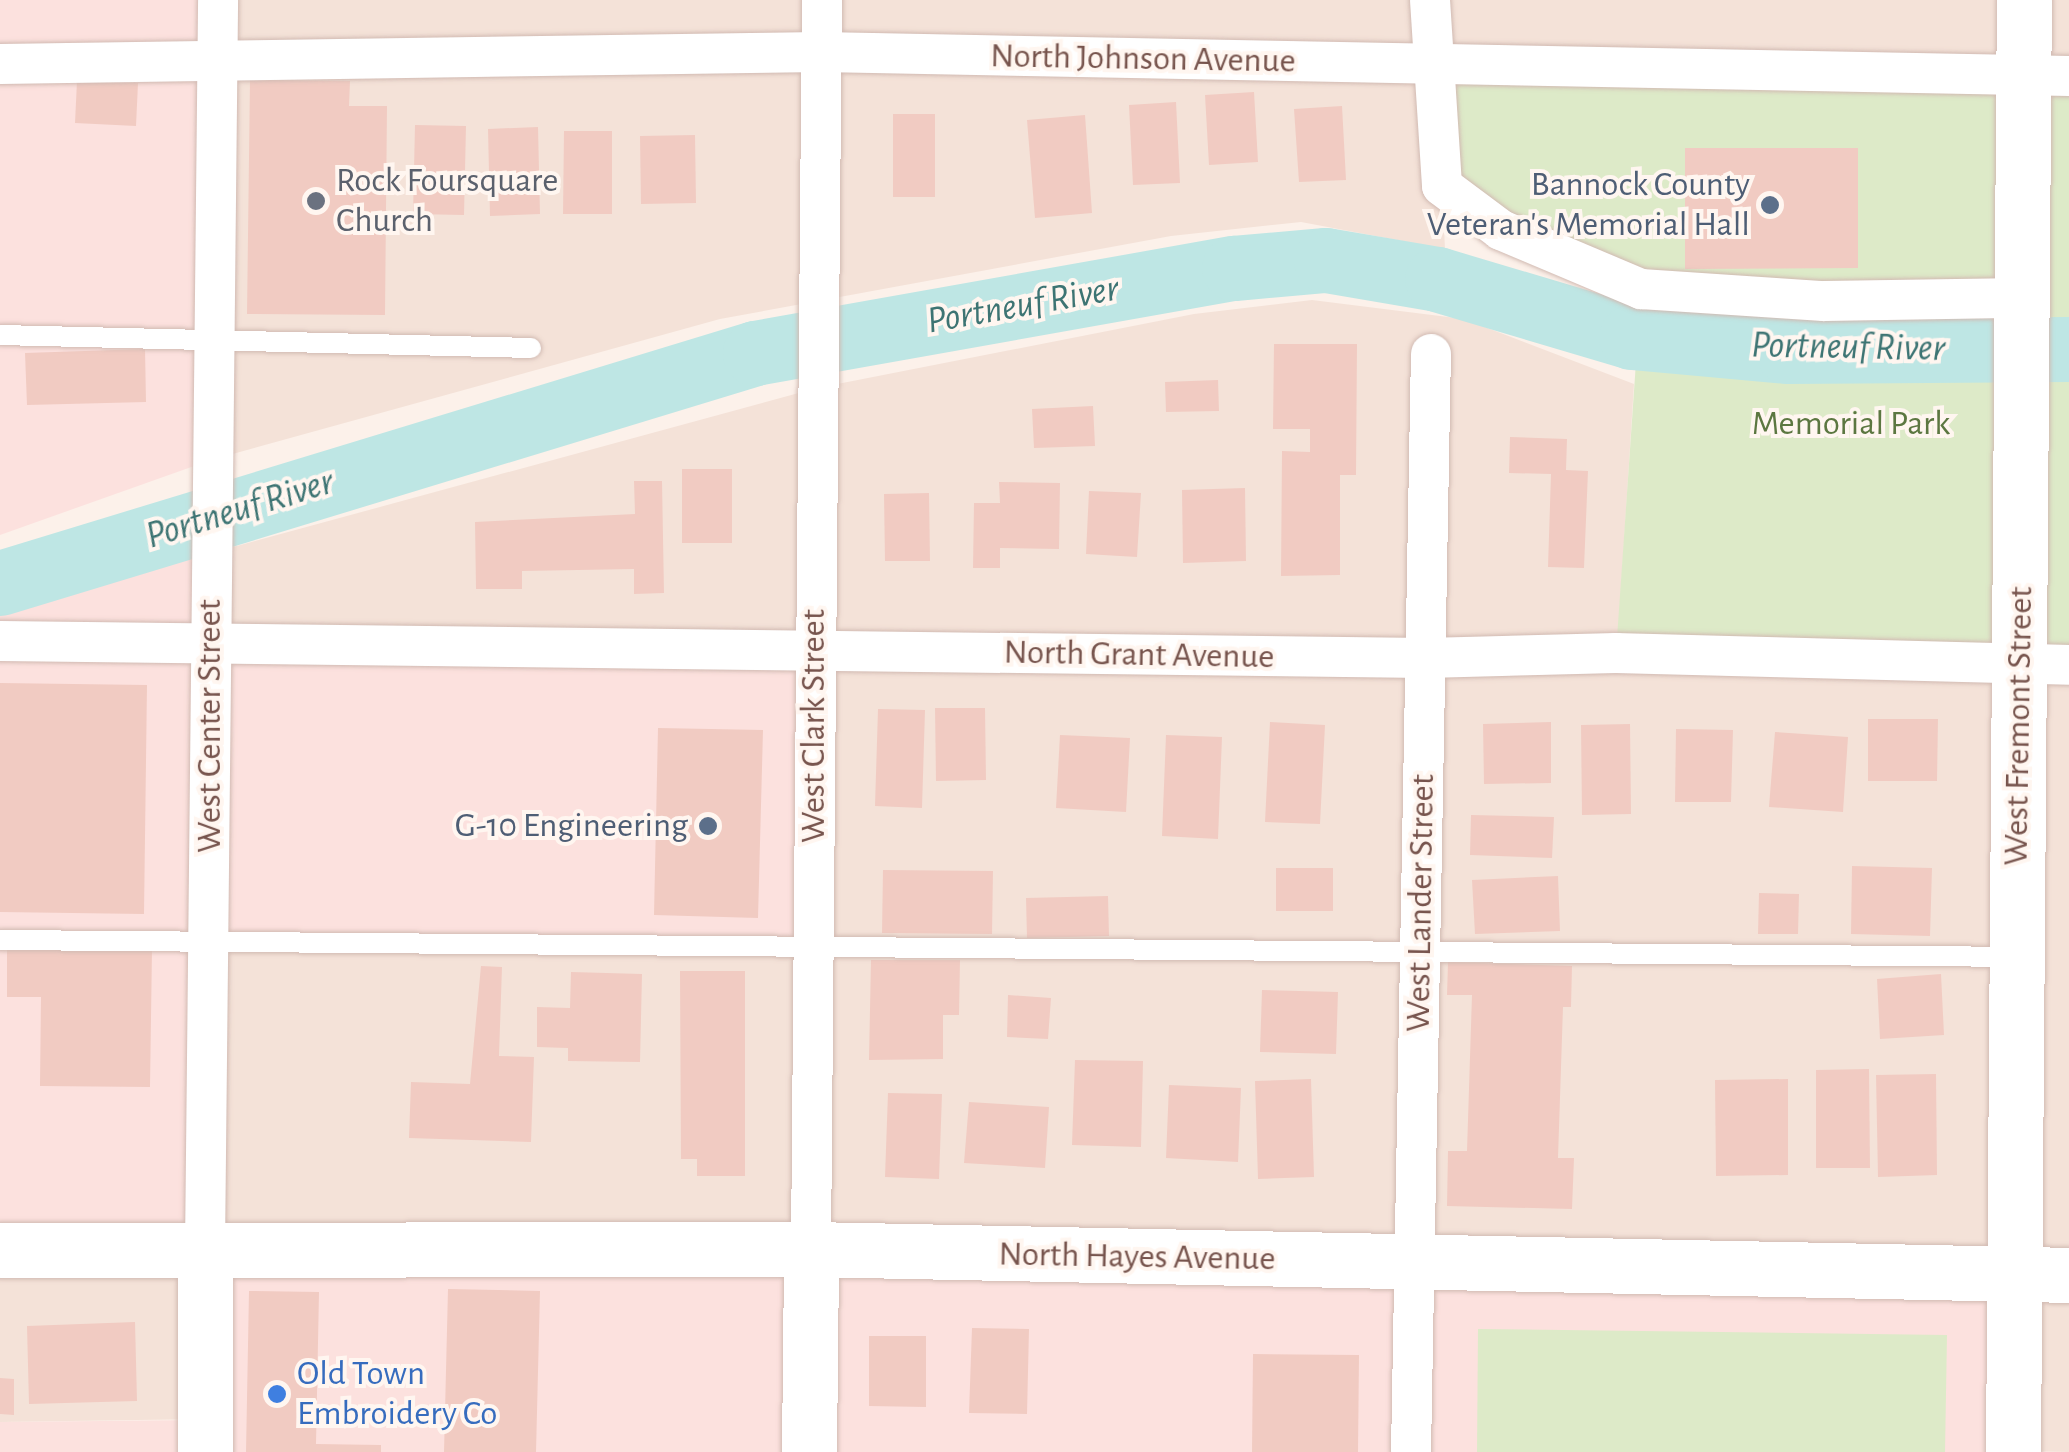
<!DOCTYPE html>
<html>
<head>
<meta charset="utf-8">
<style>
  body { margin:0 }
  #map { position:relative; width:2069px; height:1452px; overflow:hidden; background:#fcf1ea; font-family:"Alegreya Sans",sans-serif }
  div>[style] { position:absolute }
  .residential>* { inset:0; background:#f4e2d8 }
  .commercial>* { inset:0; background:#fce1de }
  .green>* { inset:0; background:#ddeac8 }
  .river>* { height:65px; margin:-32.5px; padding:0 32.5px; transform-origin:32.5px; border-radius:32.5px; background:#bee6e4 }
  .building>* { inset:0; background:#f1cbc2 }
  .roads { filter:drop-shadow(0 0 2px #d1bab2) drop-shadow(0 0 2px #d1bab2) }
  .lane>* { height:20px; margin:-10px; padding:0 10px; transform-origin:10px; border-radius:10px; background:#fff }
  .street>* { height:40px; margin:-20px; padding:0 20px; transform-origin:20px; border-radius:20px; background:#fff }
  .secondary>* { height:55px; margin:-27.5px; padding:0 27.5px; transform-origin:27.5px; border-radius:27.5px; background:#fff }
  .dots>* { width:28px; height:28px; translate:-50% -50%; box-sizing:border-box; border:5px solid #fff6f0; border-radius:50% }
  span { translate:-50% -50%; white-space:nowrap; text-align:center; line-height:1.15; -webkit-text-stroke:8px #fff6f0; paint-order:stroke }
  .street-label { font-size:35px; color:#77544d }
  .worship-label { font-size:35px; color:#5b616d }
  .left { translate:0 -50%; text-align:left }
  .service-label { font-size:35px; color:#4e5e75 }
  .right { translate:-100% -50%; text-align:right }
  .park-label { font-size:35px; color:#5c7741 }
  .shop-label { font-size:35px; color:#366cbe }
  .water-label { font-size:38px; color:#3d7473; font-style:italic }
</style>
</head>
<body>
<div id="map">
  <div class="residential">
    <i style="clip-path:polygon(218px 0,2069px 0,2069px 75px,1442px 186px,1445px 249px,1301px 222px,1171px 236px,720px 319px,211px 460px)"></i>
    <i style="clip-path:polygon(1312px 300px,1464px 319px,1634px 384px,1617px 653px,2069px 665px,2069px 1452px,205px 1419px,0 1422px,0 1250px,210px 645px,211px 553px,817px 388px,1194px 314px)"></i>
  </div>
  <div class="commercial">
    <i style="clip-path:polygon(0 0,218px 0,211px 460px,0 535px)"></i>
    <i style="clip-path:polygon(211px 553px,210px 644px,815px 651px,812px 948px,211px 941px,205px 1249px,2015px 1275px,2013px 1452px,0 1452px,0 1422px,204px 1420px,205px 1249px,0 1250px,0 600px)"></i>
  </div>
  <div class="green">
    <i style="clip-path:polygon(1430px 66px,2069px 76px,2069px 665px,1616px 653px,1641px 289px,1442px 186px)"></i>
    <i style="clip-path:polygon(1478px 1329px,1947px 1335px,1945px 1452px,1477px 1452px)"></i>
  </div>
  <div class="river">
    <i style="left:0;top:583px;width:789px;rotate:-16.94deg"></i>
    <i style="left:755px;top:353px;width:486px;rotate:-10.1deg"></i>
    <i style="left:1234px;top:268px;width:92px;rotate:-5deg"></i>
    <i style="left:1326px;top:260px;width:113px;rotate:9.7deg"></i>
    <i style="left:1437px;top:279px;width:202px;rotate:16.6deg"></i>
    <i style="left:1631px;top:337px;width:157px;rotate:5.1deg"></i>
    <i style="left:1787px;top:351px;width:282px;rotate:-0.4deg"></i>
  </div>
  <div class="building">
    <i style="clip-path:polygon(250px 80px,350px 81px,349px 106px,387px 106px,385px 315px,247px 314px)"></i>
    <i style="clip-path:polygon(77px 81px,138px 83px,136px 126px,75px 123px)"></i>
    <i style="clip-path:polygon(1254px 92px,1258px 162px,1209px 165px,1205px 95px)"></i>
    <i style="clip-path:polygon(1176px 102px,1180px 183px,1133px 185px,1129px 105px)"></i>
    <i style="clip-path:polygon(1342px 106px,1346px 180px,1299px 182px,1294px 109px)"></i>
    <i style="clip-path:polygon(893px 114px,935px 114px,935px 197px,893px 197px)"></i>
    <i style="clip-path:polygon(1085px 115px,1092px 213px,1035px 218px,1027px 120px)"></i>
    <i style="clip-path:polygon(415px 125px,466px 126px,464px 215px,413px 214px)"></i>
    <i style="clip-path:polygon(538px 127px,540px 214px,490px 216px,488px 129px)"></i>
    <i style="clip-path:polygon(564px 131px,612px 131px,612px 214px,563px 214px)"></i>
    <i style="clip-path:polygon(695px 135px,696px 203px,641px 204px,640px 136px)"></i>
    <i style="clip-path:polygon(1685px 148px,1858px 148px,1858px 268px,1685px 269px)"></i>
    <i style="clip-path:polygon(1274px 344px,1357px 344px,1356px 475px,1340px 475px,1340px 575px,1281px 576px,1282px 451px,1310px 452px,1310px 429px,1273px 429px)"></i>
    <i style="clip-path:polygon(145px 349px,146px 402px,27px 405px,25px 353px)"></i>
    <i style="clip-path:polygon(1218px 380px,1219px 411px,1166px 412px,1165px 382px)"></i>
    <i style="clip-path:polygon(1093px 406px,1095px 446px,1034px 448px,1032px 409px)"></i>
    <i style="clip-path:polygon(1510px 437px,1567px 439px,1566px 470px,1588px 471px,1584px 568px,1548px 567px,1551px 474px,1509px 473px)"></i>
    <i style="clip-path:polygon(682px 469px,732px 469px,732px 543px,682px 543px)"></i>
    <i style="clip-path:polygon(634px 481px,662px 481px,664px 593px,634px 594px,634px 569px,522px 571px,522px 589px,476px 589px,475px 522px,635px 514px)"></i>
    <i style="clip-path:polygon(999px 482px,1060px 483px,1059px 549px,1000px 548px,1000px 568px,973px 568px,974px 503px,1000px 503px)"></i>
    <i style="clip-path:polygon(1245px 488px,1246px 561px,1183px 563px,1182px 490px)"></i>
    <i style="clip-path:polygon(1089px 491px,1141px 493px,1137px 557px,1086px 554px)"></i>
    <i style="clip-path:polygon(929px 493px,930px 561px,885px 561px,884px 494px)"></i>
    <i style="clip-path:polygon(0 683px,147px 685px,144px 914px,0 912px)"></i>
    <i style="clip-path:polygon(935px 708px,985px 708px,986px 780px,936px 781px)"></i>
    <i style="clip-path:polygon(878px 709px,925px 710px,922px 808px,875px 806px)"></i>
    <i style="clip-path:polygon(1868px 719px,1938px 719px,1937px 781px,1868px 781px)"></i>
    <i style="clip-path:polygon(1270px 722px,1325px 725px,1320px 824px,1265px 822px)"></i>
    <i style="clip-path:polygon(1551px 722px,1551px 783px,1484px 784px,1483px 724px)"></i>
    <i style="clip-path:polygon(1630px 724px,1631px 814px,1582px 815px,1581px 725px)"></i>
    <i style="clip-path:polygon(658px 728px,763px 730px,758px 918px,654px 915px)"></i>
    <i style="clip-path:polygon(1676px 729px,1733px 730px,1731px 802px,1675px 802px)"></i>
    <i style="clip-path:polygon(1775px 732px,1848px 737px,1843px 812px,1769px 807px)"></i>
    <i style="clip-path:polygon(1060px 735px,1130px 738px,1126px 812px,1056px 808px)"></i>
    <i style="clip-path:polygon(1166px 735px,1222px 737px,1218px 839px,1162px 836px)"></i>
    <i style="clip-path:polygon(1471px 815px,1554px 817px,1552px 858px,1470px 855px)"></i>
    <i style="clip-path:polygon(1852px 866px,1932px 868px,1930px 936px,1851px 934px)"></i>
    <i style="clip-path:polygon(1276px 868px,1333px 868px,1333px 911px,1276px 911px)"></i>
    <i style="clip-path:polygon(883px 870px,993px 871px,992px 934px,882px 933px)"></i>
    <i style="clip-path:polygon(1558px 876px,1560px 931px,1475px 934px,1472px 880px)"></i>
    <i style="clip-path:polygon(1759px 893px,1799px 894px,1798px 934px,1758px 934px)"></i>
    <i style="clip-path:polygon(1108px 896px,1109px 936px,1027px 938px,1026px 898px)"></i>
    <i style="clip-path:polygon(7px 947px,152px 949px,150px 1087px,40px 1086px,41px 997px,7px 997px)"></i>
    <i style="clip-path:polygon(871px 960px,960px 960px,959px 1015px,943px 1015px,943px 1059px,869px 1060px)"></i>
    <i style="clip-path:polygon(1448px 962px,1572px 966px,1571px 1007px,1563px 1007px,1558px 1158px,1574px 1158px,1572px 1209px,1447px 1206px,1448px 1151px,1467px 1151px,1472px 995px,1447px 995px)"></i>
    <i style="clip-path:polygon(481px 966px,502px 967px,499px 1056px,534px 1057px,531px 1142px,409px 1138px,411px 1082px,470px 1084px)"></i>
    <i style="clip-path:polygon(680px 971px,745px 971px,745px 1176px,697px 1176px,697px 1159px,681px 1159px)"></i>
    <i style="clip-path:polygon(571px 972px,642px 974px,640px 1062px,568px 1061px,568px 1048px,537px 1047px,537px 1007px,570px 1008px)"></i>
    <i style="clip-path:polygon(1941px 974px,1944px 1035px,1880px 1039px,1877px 979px)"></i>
    <i style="clip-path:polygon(1262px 990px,1338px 992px,1336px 1054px,1260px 1052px)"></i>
    <i style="clip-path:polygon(1008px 995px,1051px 998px,1048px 1039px,1007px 1037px)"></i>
    <i style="clip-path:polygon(1075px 1060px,1143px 1061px,1141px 1147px,1072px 1145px)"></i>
    <i style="clip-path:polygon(1869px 1069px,1870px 1168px,1816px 1168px,1816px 1070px)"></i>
    <i style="clip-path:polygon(1936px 1074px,1937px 1175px,1878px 1177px,1876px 1075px)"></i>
    <i style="clip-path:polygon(1311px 1079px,1314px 1177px,1258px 1179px,1255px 1081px)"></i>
    <i style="clip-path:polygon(1788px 1079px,1788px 1175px,1716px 1176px,1715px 1080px)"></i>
    <i style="clip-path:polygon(1169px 1085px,1241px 1088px,1238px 1162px,1166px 1158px)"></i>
    <i style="clip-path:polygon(888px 1093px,942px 1094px,939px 1179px,885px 1177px)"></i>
    <i style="clip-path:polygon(969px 1102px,1049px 1107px,1045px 1168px,964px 1163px)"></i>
    <i style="clip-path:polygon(448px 1289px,540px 1291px,536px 1452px,444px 1452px)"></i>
    <i style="clip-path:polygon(249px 1291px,319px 1292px,316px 1444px,381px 1445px,381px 1452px,246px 1452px)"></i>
    <i style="clip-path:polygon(135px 1322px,137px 1401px,29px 1404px,27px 1326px)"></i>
    <i style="clip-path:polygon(972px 1328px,1029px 1329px,1027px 1414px,969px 1413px)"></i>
    <i style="clip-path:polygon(869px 1336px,926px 1336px,926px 1407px,869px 1406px)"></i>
    <i style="clip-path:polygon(1253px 1354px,1359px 1355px,1358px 1452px,1252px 1452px)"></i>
    <i style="clip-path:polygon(0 1378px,14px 1379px,14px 1415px,0 1414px)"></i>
  </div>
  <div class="roads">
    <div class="lane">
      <i style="left:0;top:335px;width:531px;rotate:1.4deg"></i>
      <i style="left:0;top:940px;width:2015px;rotate:0.48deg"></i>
    </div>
    <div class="street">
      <i style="left:1430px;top:0;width:186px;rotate:86.3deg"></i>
      <i style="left:1442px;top:186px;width:74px;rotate:36.7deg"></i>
      <i style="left:1501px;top:230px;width:152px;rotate:22.9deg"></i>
      <i style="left:1641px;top:289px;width:183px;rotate:3.8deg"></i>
      <i style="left:1824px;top:301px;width:199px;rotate:-0.9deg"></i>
      <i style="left:0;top:64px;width:821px;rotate:-0.84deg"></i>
      <i style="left:821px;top:52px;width:1248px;rotate:1.1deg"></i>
      <i style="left:0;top:641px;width:1426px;rotate:0.68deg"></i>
      <i style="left:1426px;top:658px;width:190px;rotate:-1.5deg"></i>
      <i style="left:1616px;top:653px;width:453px;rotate:1.5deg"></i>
      <i style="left:205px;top:1249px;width:1249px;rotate:-89.4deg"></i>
      <i style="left:811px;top:1249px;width:1249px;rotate:-89.5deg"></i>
      <i style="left:1411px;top:1452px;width:1098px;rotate:-88.96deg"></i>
    </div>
    <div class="secondary">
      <i style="left:205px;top:1249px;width:203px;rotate:90deg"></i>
      <i style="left:0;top:1250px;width:811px;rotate:-0.07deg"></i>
      <i style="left:811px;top:1249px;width:1258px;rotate:1.18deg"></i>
      <i style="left:809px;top:1452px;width:203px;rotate:-89.4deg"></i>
      <i style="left:2013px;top:1452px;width:1452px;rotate:-89.57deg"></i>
    </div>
  </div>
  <div class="dots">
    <i style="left:316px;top:201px;background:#6b7280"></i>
    <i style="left:1770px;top:205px;background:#5c6f8a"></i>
    <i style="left:708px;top:826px;background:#5c6f8a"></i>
    <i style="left:277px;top:1394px;background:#3f7fe0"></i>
  </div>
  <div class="street-label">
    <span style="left:1143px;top:59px;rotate:1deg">North Johnson Avenue</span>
    <span style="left:1139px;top:655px;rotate:1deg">North Grant Avenue</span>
    <span style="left:210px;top:726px;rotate:-90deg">West Center Street</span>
    <span style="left:814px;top:726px;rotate:-90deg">West Clark Street</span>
    <span style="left:2019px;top:726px;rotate:-89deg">West Fremont Street</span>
    <span style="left:1421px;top:903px;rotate:-89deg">West Lander Street</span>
    <span style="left:1137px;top:1257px;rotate:1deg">North Hayes Avenue</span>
  </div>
  <div class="worship-label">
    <span class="left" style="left:336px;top:201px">Rock Foursquare<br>Church</span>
  </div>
  <div class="service-label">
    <span class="right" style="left:1750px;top:205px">Bannock County<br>Veteran's Memorial Hall</span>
    <span class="right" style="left:688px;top:826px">G-10 Engineering</span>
  </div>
  <div class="park-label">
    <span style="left:1851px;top:424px">Memorial Park</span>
  </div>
  <div class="shop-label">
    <span class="left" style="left:297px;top:1394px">Old Town<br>Embroidery Co</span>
  </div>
  <div class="water-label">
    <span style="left:1023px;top:306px;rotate:-10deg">Portneuf River</span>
    <span style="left:1848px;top:348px;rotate:1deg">Portneuf River</span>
    <span style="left:240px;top:510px;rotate:-17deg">Portneuf River</span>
  </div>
</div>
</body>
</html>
